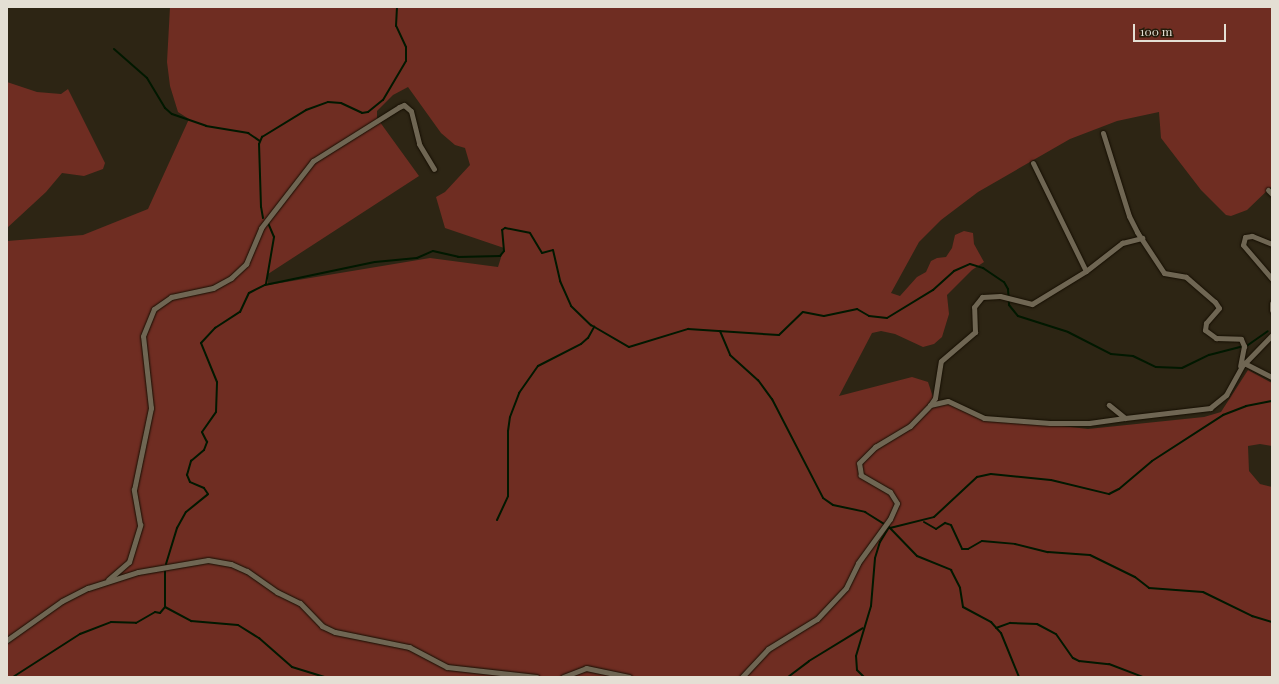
<!DOCTYPE html>
<html>
<head>
<meta charset="utf-8">
<style>
  body { margin:0 }
  #map { position:relative; width:1279px; height:684px; overflow:hidden; background:#2d2514; font-family:"Playfair Display",serif }
  div>[style] { position:absolute }
  .green>* { inset:0; background:#6f2d22 }
  .stream>* { height:2px; margin:-1px; padding:0 1px; transform-origin:1px; border-radius:1px; background:#011800 }
  .roads { filter:drop-shadow(0 0 1px #150e01) drop-shadow(0 0 1px #150e01) }
  .minor>* { height:5px; margin:-2.5px; padding:0 2.5px; transform-origin:2.5px; border-radius:2.5px; background:#6f6653 }
  span { translate:-50% -50%; white-space:nowrap; text-align:center; line-height:1.15; -webkit-text-stroke:4px #231b0a; paint-order:stroke }
  .frame { position:absolute; inset:0; border:8px solid #e4dfd4; pointer-events:none }
  .scale { position:absolute; left:1133px; top:24px; width:93px; height:18px; box-sizing:border-box; border:2px solid #e4dfd4; border-top:0; padding-left:5px; font-size:12px; line-height:14px; white-space:nowrap; color:#e4dfd4; -webkit-text-stroke:3px #231b0a; paint-order:stroke }
</style>
</head>
<body>
<div id="map">
  <div class="green">
    <i style="clip-path:polygon(evenodd,170px 7px,1272px 7px,1272px 186px,1247px 210px,1231px 216px,1226px 215px,1201px 190px,1161px 138px,1159px 112px,1117px 121px,1070px 139px,978px 192px,941px 220px,919px 242px,891px 293px,900px 296px,917px 277px,926px 272px,931px 261px,937px 258px,946px 257px,952px 248px,955px 235px,964px 231px,973px 233px,974px 244px,984px 262px,972px 270px,947px 295px,949px 314px,942px 337px,934px 344px,923px 347px,895px 334px,881px 331px,872px 333px,839px 396px,912px 377px,928px 382px,933px 397px,974px 416px,1088px 429px,1204px 417px,1221px 412px,1248px 370px,1272px 383px,1272px 446px,1260px 444px,1248px 446px,1249px 471px,1260px 484px,1272px 487px,1272px 677px,7px 677px,7px 241px,83px 235px,148px 209px,189px 119px,178px 112px,170px 86px,167px 62px,170px 7px,408px 87px,441px 133px,455px 145px,465px 148px,470px 165px,445px 192px,436px 197px,445px 228px,504px 248px,498px 267px,430px 258px,268px 285px,268px 274px,419px 176px,377px 118px,377px 111px,393px 95px,408px 87px)"></i>
    <i style="clip-path:polygon(7px 82px,37px 92px,61px 94px,68px 89px,105px 163px,103px 169px,84px 176px,62px 173px,46px 192px,7px 228px)"></i>
  </div>
  <div class="stream">
    <i style="left:114px;top:49px;width:44px;rotate:41.3deg"></i>
    <i style="left:147px;top:78px;width:35px;rotate:59deg"></i>
    <i style="left:165px;top:108px;width:9px;rotate:41deg"></i>
    <i style="left:172px;top:114px;width:36px;rotate:19deg"></i>
    <i style="left:206px;top:126px;width:43px;rotate:9.5deg"></i>
    <i style="left:248px;top:133px;width:14px;rotate:34deg"></i>
    <i style="left:263px;top:218px;width:11px;rotate:-100deg"></i>
    <i style="left:261px;top:207px;width:63px;rotate:-91.8deg"></i>
    <i style="left:259px;top:144px;width:8px;rotate:-67deg"></i>
    <i style="left:262px;top:137px;width:52px;rotate:-31.5deg"></i>
    <i style="left:306px;top:110px;width:23px;rotate:-20deg"></i>
    <i style="left:328px;top:102px;width:13px;rotate:4deg"></i>
    <i style="left:341px;top:103px;width:23px;rotate:25deg"></i>
    <i style="left:362px;top:113px;width:6px;rotate:-9deg"></i>
    <i style="left:368px;top:112px;width:19px;rotate:-39deg"></i>
    <i style="left:383px;top:100px;width:45px;rotate:-59.5deg"></i>
    <i style="left:406px;top:61px;width:14px;rotate:-90deg"></i>
    <i style="left:406px;top:47px;width:23px;rotate:-115deg"></i>
    <i style="left:396px;top:26px;width:19px;rotate:-87deg"></i>
    <i style="left:266px;top:284px;width:48px;rotate:-80.3deg"></i>
    <i style="left:274px;top:237px;width:15px;rotate:-113deg"></i>
    <i style="left:720px;top:331px;width:26px;rotate:67deg"></i>
    <i style="left:730px;top:355px;width:38px;rotate:42deg"></i>
    <i style="left:758px;top:380px;width:24px;rotate:54deg"></i>
    <i style="left:772px;top:399px;width:111px;rotate:62.7deg"></i>
    <i style="left:823px;top:498px;width:12px;rotate:35deg"></i>
    <i style="left:833px;top:505px;width:33px;rotate:12deg"></i>
    <i style="left:865px;top:512px;width:28px;rotate:32deg"></i>
    <i style="left:889px;top:527px;width:40px;rotate:46deg"></i>
    <i style="left:917px;top:556px;width:37px;rotate:22deg"></i>
    <i style="left:951px;top:570px;width:20px;rotate:63deg"></i>
    <i style="left:960px;top:588px;width:19px;rotate:81deg"></i>
    <i style="left:963px;top:607px;width:32px;rotate:28deg"></i>
    <i style="left:991px;top:622px;width:15px;rotate:48deg"></i>
    <i style="left:1001px;top:633px;width:48px;rotate:67.8deg"></i>
    <i style="left:497px;top:520px;width:26px;rotate:-65deg"></i>
    <i style="left:508px;top:496px;width:65px;rotate:-90deg"></i>
    <i style="left:508px;top:431px;width:14px;rotate:-82deg"></i>
    <i style="left:510px;top:417px;width:26px;rotate:-69deg"></i>
    <i style="left:519px;top:393px;width:33px;rotate:-55deg"></i>
    <i style="left:538px;top:366px;width:48px;rotate:-27.1deg"></i>
    <i style="left:581px;top:344px;width:9px;rotate:-41deg"></i>
    <i style="left:588px;top:338px;width:13px;rotate:-61deg"></i>
    <i style="left:924px;top:522px;width:14px;rotate:30deg"></i>
    <i style="left:936px;top:529px;width:11px;rotate:-34deg"></i>
    <i style="left:945px;top:523px;width:6px;rotate:18deg"></i>
    <i style="left:951px;top:525px;width:26px;rotate:65deg"></i>
    <i style="left:962px;top:549px;width:6px"></i>
    <i style="left:968px;top:549px;width:16px;rotate:-30deg"></i>
    <i style="left:982px;top:541px;width:33px;rotate:5deg"></i>
    <i style="left:1015px;top:544px;width:34px;rotate:14deg"></i>
    <i style="left:1048px;top:552px;width:42px;rotate:4.1deg"></i>
    <i style="left:1090px;top:555px;width:50px;rotate:26.1deg"></i>
    <i style="left:1135px;top:577px;width:18px;rotate:38deg"></i>
    <i style="left:1149px;top:588px;width:54px;rotate:4.2deg"></i>
    <i style="left:1203px;top:592px;width:55px;rotate:26.1deg"></i>
    <i style="left:1252px;top:616px;width:21px;rotate:17deg"></i>
    <i style="left:890px;top:528px;width:45px;rotate:-14deg"></i>
    <i style="left:934px;top:517px;width:59px;rotate:-42.9deg"></i>
    <i style="left:977px;top:477px;width:14px;rotate:-12deg"></i>
    <i style="left:991px;top:474px;width:60px;rotate:5.7deg"></i>
    <i style="left:1051px;top:480px;width:60px;rotate:13.6deg"></i>
    <i style="left:1109px;top:494px;width:11px;rotate:-27deg"></i>
    <i style="left:1119px;top:489px;width:43px;rotate:-40.3deg"></i>
    <i style="left:1152px;top:461px;width:85px;rotate:-32.9deg"></i>
    <i style="left:1223px;top:415px;width:25px;rotate:-21deg"></i>
    <i style="left:1246px;top:406px;width:26px;rotate:-11deg"></i>
    <i style="left:166px;top:564px;width:38px;rotate:-73deg"></i>
    <i style="left:177px;top:528px;width:18px;rotate:-61deg"></i>
    <i style="left:186px;top:512px;width:28px;rotate:-39deg"></i>
    <i style="left:208px;top:494px;width:7px;rotate:-124deg"></i>
    <i style="left:204px;top:488px;width:15px;rotate:-157deg"></i>
    <i style="left:190px;top:482px;width:8px;rotate:-113deg"></i>
    <i style="left:187px;top:475px;width:15px;rotate:-74deg"></i>
    <i style="left:191px;top:461px;width:17px;rotate:-40deg"></i>
    <i style="left:204px;top:450px;width:9px;rotate:-69deg"></i>
    <i style="left:207px;top:442px;width:11px;rotate:-117deg"></i>
    <i style="left:202px;top:432px;width:24px;rotate:-55deg"></i>
    <i style="left:216px;top:412px;width:30px;rotate:-88deg"></i>
    <i style="left:217px;top:382px;width:42px;rotate:-112.3deg"></i>
    <i style="left:201px;top:343px;width:21px;rotate:-47deg"></i>
    <i style="left:215px;top:328px;width:30px;rotate:-33deg"></i>
    <i style="left:240px;top:312px;width:21px;rotate:-65deg"></i>
    <i style="left:249px;top:293px;width:18px;rotate:-27deg"></i>
    <i style="left:265px;top:285px;width:112px;rotate:-11.8deg"></i>
    <i style="left:375px;top:262px;width:42px;rotate:-5.4deg"></i>
    <i style="left:417px;top:258px;width:17px;rotate:-24deg"></i>
    <i style="left:433px;top:251px;width:26px;rotate:13deg"></i>
    <i style="left:458px;top:257px;width:42px;rotate:-1.4deg"></i>
    <i style="left:500px;top:256px;width:6px;rotate:-51deg"></i>
    <i style="left:504px;top:251px;width:21px;rotate:-95deg"></i>
    <i style="left:502px;top:230px;width:4px;rotate:-34deg"></i>
    <i style="left:505px;top:228px;width:25px;rotate:11deg"></i>
    <i style="left:530px;top:233px;width:23px;rotate:59deg"></i>
    <i style="left:542px;top:253px;width:11px;rotate:-15deg"></i>
    <i style="left:553px;top:250px;width:32px;rotate:77deg"></i>
    <i style="left:560px;top:281px;width:27px;rotate:66deg"></i>
    <i style="left:571px;top:306px;width:28px;rotate:44deg"></i>
    <i style="left:591px;top:325px;width:44px;rotate:30.1deg"></i>
    <i style="left:629px;top:347px;width:62px;rotate:-17deg"></i>
    <i style="left:688px;top:329px;width:91px;rotate:3.8deg"></i>
    <i style="left:779px;top:335px;width:33px;rotate:-44deg"></i>
    <i style="left:803px;top:312px;width:21px;rotate:11deg"></i>
    <i style="left:824px;top:316px;width:34px;rotate:-12deg"></i>
    <i style="left:857px;top:309px;width:14px;rotate:30deg"></i>
    <i style="left:869px;top:316px;width:18px;rotate:6deg"></i>
    <i style="left:887px;top:318px;width:54px;rotate:-31.3deg"></i>
    <i style="left:933px;top:290px;width:28px;rotate:-42deg"></i>
    <i style="left:954px;top:271px;width:17px;rotate:-24deg"></i>
    <i style="left:970px;top:264px;width:14px;rotate:17deg"></i>
    <i style="left:983px;top:268px;width:25px;rotate:34deg"></i>
    <i style="left:1004px;top:282px;width:8px;rotate:60deg"></i>
    <i style="left:1008px;top:289px;width:16px;rotate:86deg"></i>
    <i style="left:1009px;top:305px;width:14px;rotate:51deg"></i>
    <i style="left:1018px;top:316px;width:52px;rotate:17.7deg"></i>
    <i style="left:1068px;top:332px;width:48px;rotate:27.1deg"></i>
    <i style="left:1111px;top:354px;width:22px;rotate:5deg"></i>
    <i style="left:1133px;top:356px;width:25px;rotate:26deg"></i>
    <i style="left:1156px;top:367px;width:26px;rotate:2deg"></i>
    <i style="left:1182px;top:368px;width:30px;rotate:-26deg"></i>
    <i style="left:1209px;top:355px;width:40px;rotate:-14.4deg"></i>
    <i style="left:1248px;top:345px;width:24px;rotate:-35deg"></i>
    <i style="left:165px;top:607px;width:30px;rotate:28deg"></i>
    <i style="left:191px;top:621px;width:47px;rotate:4.9deg"></i>
    <i style="left:238px;top:625px;width:25px;rotate:32deg"></i>
    <i style="left:259px;top:638px;width:44px;rotate:41.3deg"></i>
    <i style="left:292px;top:667px;width:34px;rotate:17deg"></i>
    <i style="left:996px;top:628px;width:15px;rotate:-20deg"></i>
    <i style="left:1010px;top:623px;width:27px;rotate:2deg"></i>
    <i style="left:1037px;top:624px;width:21px;rotate:28deg"></i>
    <i style="left:1056px;top:634px;width:29px;rotate:55deg"></i>
    <i style="left:1073px;top:658px;width:7px;rotate:27deg"></i>
    <i style="left:1079px;top:661px;width:30px;rotate:6deg"></i>
    <i style="left:1109px;top:664px;width:36px;rotate:21deg"></i>
    <i style="left:13px;top:677px;width:80px;rotate:-32.7deg"></i>
    <i style="left:80px;top:634px;width:33px;rotate:-21deg"></i>
    <i style="left:111px;top:622px;width:25px;rotate:2deg"></i>
    <i style="left:136px;top:623px;width:22px;rotate:-30deg"></i>
    <i style="left:155px;top:612px;width:5px;rotate:11deg"></i>
    <i style="left:160px;top:613px;width:8px;rotate:-50deg"></i>
    <i style="left:165px;top:607px;width:36px;rotate:-90deg"></i>
    <i style="left:589px;top:677px;width:13px"></i>
    <i style="left:788px;top:677px;width:26px;rotate:-37deg"></i>
    <i style="left:809px;top:661px;width:63px;rotate:-31.4deg"></i>
    <i style="left:864px;top:677px;width:10px;rotate:-135deg"></i>
    <i style="left:857px;top:670px;width:14px;rotate:-94deg"></i>
    <i style="left:856px;top:656px;width:52px;rotate:-73.3deg"></i>
    <i style="left:871px;top:606px;width:48px;rotate:-85.2deg"></i>
    <i style="left:875px;top:558px;width:17px;rotate:-73deg"></i>
    <i style="left:880px;top:542px;width:17px;rotate:-59deg"></i>
  </div>
  <div class="roads">
    <div class="minor">
      <i style="left:1103px;top:133px;width:87px;rotate:72.6deg"></i>
      <i style="left:1129px;top:216px;width:18px;rotate:63deg"></i>
      <i style="left:1137px;top:232px;width:49px;rotate:56.6deg"></i>
      <i style="left:1164px;top:273px;width:22px;rotate:10deg"></i>
      <i style="left:1186px;top:277px;width:38px;rotate:41deg"></i>
      <i style="left:1215px;top:302px;width:7px;rotate:56deg"></i>
      <i style="left:1219px;top:308px;width:20px;rotate:131deg"></i>
      <i style="left:1206px;top:323px;width:7px;rotate:98deg"></i>
      <i style="left:1205px;top:330px;width:14px;rotate:36deg"></i>
      <i style="left:1216px;top:338px;width:25px;rotate:2deg"></i>
      <i style="left:1241px;top:339px;width:8px;rotate:67deg"></i>
      <i style="left:1244px;top:346px;width:20px;rotate:101deg"></i>
      <i style="left:1033px;top:163px;width:120px;rotate:63.9deg"></i>
      <i style="left:1268px;top:190px;width:6px;rotate:45deg"></i>
      <i style="left:1272px;top:244px;width:22px;rotate:-158deg"></i>
      <i style="left:1252px;top:236px;width:7px;rotate:172deg"></i>
      <i style="left:1245px;top:237px;width:8px;rotate:104deg"></i>
      <i style="left:1243px;top:245px;width:45px;rotate:49.5deg"></i>
      <i style="left:1272px;top:303px;width:7px;rotate:90deg"></i>
      <i style="left:1244px;top:364px;width:40px;rotate:-46deg"></i>
      <i style="left:931px;top:404px;width:7px;rotate:-56deg"></i>
      <i style="left:935px;top:398px;width:37px;rotate:-81deg"></i>
      <i style="left:941px;top:361px;width:45px;rotate:-40.5deg"></i>
      <i style="left:975px;top:332px;width:25px;rotate:-92deg"></i>
      <i style="left:974px;top:307px;width:13px;rotate:-51deg"></i>
      <i style="left:982px;top:297px;width:18px;rotate:-3deg"></i>
      <i style="left:1000px;top:296px;width:33px;rotate:14deg"></i>
      <i style="left:1032px;top:304px;width:63px;rotate:-31.4deg"></i>
      <i style="left:1086px;top:271px;width:46px;rotate:-37.9deg"></i>
      <i style="left:1122px;top:243px;width:21px;rotate:-14deg"></i>
      <i style="left:1125px;top:418px;width:86px;rotate:-6.7deg"></i>
      <i style="left:1210px;top:408px;width:21px;rotate:-39deg"></i>
      <i style="left:1226px;top:395px;width:37px;rotate:-61deg"></i>
      <i style="left:1244px;top:363px;width:31px;rotate:27deg"></i>
      <i style="left:108px;top:580px;width:28px;rotate:-41deg"></i>
      <i style="left:129px;top:562px;width:39px;rotate:-73deg"></i>
      <i style="left:140px;top:525px;width:36px;rotate:-100deg"></i>
      <i style="left:134px;top:490px;width:84px;rotate:-78.3deg"></i>
      <i style="left:151px;top:408px;width:72px;rotate:-96.3deg"></i>
      <i style="left:143px;top:336px;width:29px;rotate:-68deg"></i>
      <i style="left:154px;top:309px;width:21px;rotate:-35deg"></i>
      <i style="left:171px;top:297px;width:43px;rotate:-12.1deg"></i>
      <i style="left:213px;top:288px;width:21px;rotate:-29deg"></i>
      <i style="left:231px;top:278px;width:21px;rotate:-43deg"></i>
      <i style="left:246px;top:264px;width:39px;rotate:-67deg"></i>
      <i style="left:261px;top:228px;width:85px;rotate:-52.2deg"></i>
      <i style="left:313px;top:161px;width:102px;rotate:-32.1deg"></i>
      <i style="left:399px;top:107px;width:5px;rotate:-22deg"></i>
      <i style="left:404px;top:105px;width:9px;rotate:41deg"></i>
      <i style="left:411px;top:111px;width:34px;rotate:76deg"></i>
      <i style="left:419px;top:144px;width:29px;rotate:59deg"></i>
      <i style="left:7px;top:640px;width:67px;rotate:-35.3deg"></i>
      <i style="left:62px;top:601px;width:29px;rotate:-27deg"></i>
      <i style="left:88px;top:588px;width:52px;rotate:-17.7deg"></i>
      <i style="left:138px;top:572px;width:71px;rotate:-9.7deg"></i>
      <i style="left:208px;top:560px;width:23px;rotate:10deg"></i>
      <i style="left:231px;top:564px;width:17px;rotate:24deg"></i>
      <i style="left:247px;top:571px;width:37px;rotate:35deg"></i>
      <i style="left:277px;top:592px;width:25px;rotate:26deg"></i>
      <i style="left:300px;top:603px;width:32px;rotate:46deg"></i>
      <i style="left:322px;top:626px;width:14px;rotate:25deg"></i>
      <i style="left:335px;top:632px;width:76px;rotate:11.5deg"></i>
      <i style="left:409px;top:647px;width:43px;rotate:27.8deg"></i>
      <i style="left:447px;top:667px;width:90px;rotate:6.4deg"></i>
      <i style="left:563px;top:677px;width:25px;rotate:-21deg"></i>
      <i style="left:586px;top:668px;width:44px;rotate:11.8deg"></i>
      <i style="left:742px;top:677px;width:38px;rotate:-47deg"></i>
      <i style="left:768px;top:649px;width:57px;rotate:-31.5deg"></i>
      <i style="left:817px;top:619px;width:42px;rotate:-46.9deg"></i>
      <i style="left:846px;top:588px;width:28px;rotate:-64deg"></i>
      <i style="left:858px;top:563px;width:54px;rotate:-54deg"></i>
      <i style="left:890px;top:519px;width:17px;rotate:-66deg"></i>
      <i style="left:897px;top:503px;width:13px;rotate:-122deg"></i>
      <i style="left:890px;top:492px;width:34px;rotate:-150deg"></i>
      <i style="left:861px;top:475px;width:12px;rotate:-99deg"></i>
      <i style="left:859px;top:463px;width:23px;rotate:-45deg"></i>
      <i style="left:875px;top:447px;width:41px;rotate:-31deg"></i>
      <i style="left:910px;top:426px;width:29px;rotate:-46deg"></i>
      <i style="left:930px;top:405px;width:18px;rotate:-13deg"></i>
      <i style="left:948px;top:401px;width:40px;rotate:25deg"></i>
      <i style="left:984px;top:418px;width:66px;rotate:4.3deg"></i>
      <i style="left:1050px;top:423px;width:39px"></i>
      <i style="left:1089px;top:423px;width:36px;rotate:-8deg"></i>
      <i style="left:1125px;top:418px;width:21px;rotate:-141deg"></i>
    </div>
  </div>
  <div class="frame"></div>
  <div class="scale">100 m</div>
</div>
</body>
</html>
